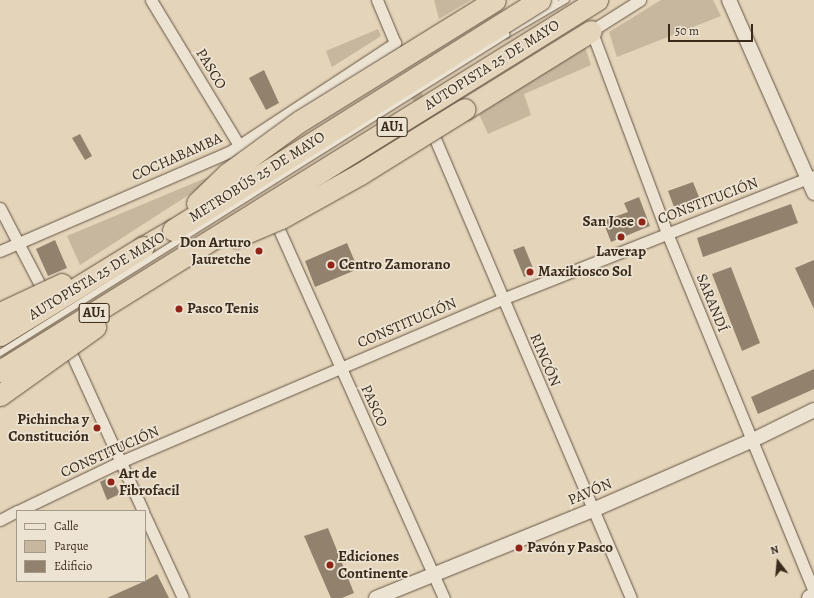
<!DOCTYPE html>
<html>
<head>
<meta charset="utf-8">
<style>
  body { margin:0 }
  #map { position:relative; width:814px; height:598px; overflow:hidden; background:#e4d4ba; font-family:Alegreya,serif }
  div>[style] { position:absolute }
  .green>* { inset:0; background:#c7b79f }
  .building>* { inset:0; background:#92826d }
  .minor-tunnel>* { height:11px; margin-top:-5.5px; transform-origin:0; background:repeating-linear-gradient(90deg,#c2b29a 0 11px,transparent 0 16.5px) }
  .roads { filter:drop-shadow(0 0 1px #645442) drop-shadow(0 0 1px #645442) }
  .service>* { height:5.5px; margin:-2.75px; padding:0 2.75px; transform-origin:2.75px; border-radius:2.75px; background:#ede3d2 }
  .minor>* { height:11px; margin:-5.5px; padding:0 5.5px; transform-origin:5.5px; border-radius:5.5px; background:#ede3d2 }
  .tertiary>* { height:14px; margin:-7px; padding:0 7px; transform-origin:7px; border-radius:7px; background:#ede3d2 }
  .secondary>* { height:16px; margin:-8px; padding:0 8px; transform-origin:8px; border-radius:8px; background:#ede3d2 }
  .motorway>* { height:21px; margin:-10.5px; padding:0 10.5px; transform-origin:10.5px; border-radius:10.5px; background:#e4d4ba }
  .bridges { filter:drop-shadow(0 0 1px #645442) drop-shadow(0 0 1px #645442) }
  .service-bridge>* { height:5.5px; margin:-2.75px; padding:0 2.75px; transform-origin:2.75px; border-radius:2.75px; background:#ede3d2 }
  .motorway-bridge>* { height:21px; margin:-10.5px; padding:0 10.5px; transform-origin:10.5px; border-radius:10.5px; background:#e4d4ba }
  .dots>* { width:11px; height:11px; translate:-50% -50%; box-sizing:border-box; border:2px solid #ede3d2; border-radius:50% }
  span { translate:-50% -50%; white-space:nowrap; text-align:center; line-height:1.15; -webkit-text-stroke:3.5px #ede3d2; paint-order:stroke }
  .shield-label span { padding:1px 3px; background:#ede3d2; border:1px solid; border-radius:3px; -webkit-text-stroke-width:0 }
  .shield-label { font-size:14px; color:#392a1a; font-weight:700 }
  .street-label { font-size:15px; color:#392a1a }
  .poi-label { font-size:15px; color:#392a1a; font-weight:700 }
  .right { translate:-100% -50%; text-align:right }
  .left { translate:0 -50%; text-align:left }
  .legend { position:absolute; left:16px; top:510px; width:130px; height:72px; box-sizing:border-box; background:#ede3d2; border:1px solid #a59988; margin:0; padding:5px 7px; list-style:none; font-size:12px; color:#392a1a }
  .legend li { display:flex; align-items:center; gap:8px; height:20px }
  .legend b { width:20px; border:1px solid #a59988 }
  .north { position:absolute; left:758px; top:542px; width:40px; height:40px; -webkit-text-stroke:3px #ede3d2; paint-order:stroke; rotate:344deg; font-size:11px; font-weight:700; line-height:16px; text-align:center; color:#392a1a }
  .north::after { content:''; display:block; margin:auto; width:14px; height:18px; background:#392a1a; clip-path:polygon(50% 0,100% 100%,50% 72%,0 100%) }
  .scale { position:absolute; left:668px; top:24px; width:85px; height:18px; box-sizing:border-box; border:2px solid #392a1a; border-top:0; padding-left:5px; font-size:12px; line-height:14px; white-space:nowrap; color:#392a1a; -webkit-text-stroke:3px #ede3d2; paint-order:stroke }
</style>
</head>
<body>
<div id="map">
  <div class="green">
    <i style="clip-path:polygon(434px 0,471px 0,439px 19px)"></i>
    <i style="clip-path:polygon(661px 0,713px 0,721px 16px,617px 57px,609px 32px)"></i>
    <i style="clip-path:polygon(378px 29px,381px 36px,332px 67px,326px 51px)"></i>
    <i style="clip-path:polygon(585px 47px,591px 65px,524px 94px,531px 115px,488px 134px,479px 114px)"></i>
    <i style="clip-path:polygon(232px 167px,80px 265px,67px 236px)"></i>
  </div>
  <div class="building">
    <i style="clip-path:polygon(264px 70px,279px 103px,266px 110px,249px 78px)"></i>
    <i style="clip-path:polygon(80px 134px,92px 156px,85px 160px,72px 138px)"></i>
    <i style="clip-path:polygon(693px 182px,701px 202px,679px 210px,674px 207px,668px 191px)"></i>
    <i style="clip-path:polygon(639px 197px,650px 226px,611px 242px,603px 221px,628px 212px,624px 203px)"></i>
    <i style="clip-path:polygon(791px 204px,798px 223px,703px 257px,697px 238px)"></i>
    <i style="clip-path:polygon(55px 240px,67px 268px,48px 276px,36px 249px)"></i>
    <i style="clip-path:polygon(347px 243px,358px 269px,315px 287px,305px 261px)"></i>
    <i style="clip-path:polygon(524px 246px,535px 273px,524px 277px,513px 250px)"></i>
    <i style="clip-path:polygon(814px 260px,814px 309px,795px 268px)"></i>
    <i style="clip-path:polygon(731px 267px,760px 343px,742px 351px,712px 274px)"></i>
    <i style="clip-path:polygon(814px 369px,814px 389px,758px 414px,751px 397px)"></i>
    <i style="clip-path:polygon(108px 478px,113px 480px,120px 494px,107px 500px,100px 482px)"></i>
    <i style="clip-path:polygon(328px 528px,354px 593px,342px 598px,331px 598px,304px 536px)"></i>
    <i style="clip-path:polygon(157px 574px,169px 598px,107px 598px,145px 581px)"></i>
  </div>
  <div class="minor-tunnel">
    <i style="left:395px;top:43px;width:75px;rotate:67.2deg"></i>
  </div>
  <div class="roads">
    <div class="service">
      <i style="left:544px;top:8px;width:14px;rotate:-36deg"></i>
      <i style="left:506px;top:35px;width:69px;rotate:-30.3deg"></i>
    </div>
    <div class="minor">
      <i style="left:151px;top:0;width:178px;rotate:58.8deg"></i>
      <i style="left:590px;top:27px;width:220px;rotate:69.5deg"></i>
      <i style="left:667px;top:233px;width:387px;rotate:67.7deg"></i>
      <i style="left:591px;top:31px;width:58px;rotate:-32.3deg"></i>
      <i style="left:433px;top:134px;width:504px;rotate:66.89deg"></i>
      <i style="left:0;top:208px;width:87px;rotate:62.5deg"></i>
      <i style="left:277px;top:225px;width:409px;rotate:65.9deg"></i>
      <i style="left:0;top:251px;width:249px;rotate:-23.4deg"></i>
      <i style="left:229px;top:152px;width:199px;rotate:-33.3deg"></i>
      <i style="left:395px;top:43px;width:47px;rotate:-112.7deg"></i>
      <i style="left:71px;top:353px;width:174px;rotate:65.5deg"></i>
      <i style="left:18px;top:511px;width:113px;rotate:-25.7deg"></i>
      <i style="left:120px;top:462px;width:415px;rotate:-23.1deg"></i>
      <i style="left:502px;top:299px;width:334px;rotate:-21.6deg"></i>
      <i style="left:145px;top:516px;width:90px;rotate:65.1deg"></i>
      <i style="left:0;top:520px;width:19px;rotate:-28deg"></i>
    </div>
    <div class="tertiary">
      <i style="left:729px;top:0;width:211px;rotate:66.2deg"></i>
      <i style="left:376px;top:598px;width:234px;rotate:-22.1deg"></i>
      <i style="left:593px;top:510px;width:172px;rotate:-23.6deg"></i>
      <i style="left:751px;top:441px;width:70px;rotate:-26.2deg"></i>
    </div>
    <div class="secondary">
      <i style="left:810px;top:598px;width:4px;rotate:-27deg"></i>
    </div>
    <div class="motorway">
      <i style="left:465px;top:109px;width:148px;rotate:-31.8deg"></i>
      <i style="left:143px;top:247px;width:34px;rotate:-30deg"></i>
    </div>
  </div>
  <div class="bridges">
    <div class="service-bridge">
      <i style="left:0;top:353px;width:598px;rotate:-32.15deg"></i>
    </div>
    <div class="motorway-bridge">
      <i style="left:197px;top:203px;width:42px;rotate:-44deg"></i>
      <i style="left:227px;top:174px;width:90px;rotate:-36deg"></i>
      <i style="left:300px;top:121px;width:229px;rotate:-31.8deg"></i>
      <i style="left:173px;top:230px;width:433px;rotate:-32.1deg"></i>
      <i style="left:236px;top:237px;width:49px;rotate:-22.9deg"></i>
      <i style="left:281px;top:218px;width:90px;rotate:-29.1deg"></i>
      <i style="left:360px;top:174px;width:123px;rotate:-31.8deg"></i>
      <i style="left:0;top:313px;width:68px;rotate:-25.1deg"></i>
      <i style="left:0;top:335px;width:168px;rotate:-31.6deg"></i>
      <i style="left:0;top:371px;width:703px;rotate:-31.86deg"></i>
      <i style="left:0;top:395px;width:117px;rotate:-35.6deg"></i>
    </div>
  </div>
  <div class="dots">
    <i style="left:642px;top:222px;background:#8f2418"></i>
    <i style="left:621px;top:237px;background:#8f2418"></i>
    <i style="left:259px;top:251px;background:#8f2418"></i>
    <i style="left:331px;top:265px;background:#8f2418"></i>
    <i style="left:530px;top:272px;background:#8f2418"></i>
    <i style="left:179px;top:309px;background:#8f2418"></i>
    <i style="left:97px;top:428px;background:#8f2418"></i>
    <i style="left:111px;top:482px;background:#8f2418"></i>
    <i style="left:519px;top:548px;background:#8f2418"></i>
    <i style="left:330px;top:565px;background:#8f2418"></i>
  </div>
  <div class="shield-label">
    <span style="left:392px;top:127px">AU1</span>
    <span style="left:94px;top:313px">AU1</span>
  </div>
  <div class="street-label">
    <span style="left:492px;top:65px;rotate:-32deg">AUTOPISTA 25 DE MAYO</span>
    <span style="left:211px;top:69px;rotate:59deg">PASCO</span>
    <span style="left:177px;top:157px;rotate:-24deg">COCHABAMBA</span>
    <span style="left:257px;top:177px;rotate:-32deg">METROBÚS 25 DE MAYO</span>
    <span style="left:708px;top:201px;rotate:-21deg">CONSTITUCIÓN</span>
    <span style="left:97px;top:276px;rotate:-31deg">AUTOPISTA 25 DE MAYO</span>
    <span style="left:712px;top:303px;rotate:68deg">SARANDÍ</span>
    <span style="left:407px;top:323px;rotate:-23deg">CONSTITUCIÓN</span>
    <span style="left:545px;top:360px;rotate:67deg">RINCÓN</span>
    <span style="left:374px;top:406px;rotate:66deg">PASCO</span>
    <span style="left:110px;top:452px;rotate:-24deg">CONSTITUCIÓN</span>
    <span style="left:590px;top:492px;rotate:-23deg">PAVÓN</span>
  </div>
  <div class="poi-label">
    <span class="right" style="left:634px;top:222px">San Jose</span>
    <span class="right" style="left:251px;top:251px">Don Arturo<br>Jauretche</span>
    <span style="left:621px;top:252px">Laverap</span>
    <span class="left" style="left:339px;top:265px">Centro Zamorano</span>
    <span class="left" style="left:538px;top:272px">Maxikiosco Sol</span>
    <span class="left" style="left:187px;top:309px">Pasco Tenis</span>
    <span class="right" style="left:89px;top:428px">Pichincha y<br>Constitución</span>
    <span class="left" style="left:119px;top:482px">Art de<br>Fibrofacil</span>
    <span class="left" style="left:527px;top:548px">Pavón y Pasco</span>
    <span class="left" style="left:338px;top:565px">Ediciones<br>Continente</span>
  </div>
  <ul class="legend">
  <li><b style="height:5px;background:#ede3d2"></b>Calle</li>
  <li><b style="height:11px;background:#c7b79f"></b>Parque</li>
  <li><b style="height:11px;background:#92826d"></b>Edificio</li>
  </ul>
  <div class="north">N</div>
  <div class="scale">50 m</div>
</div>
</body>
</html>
